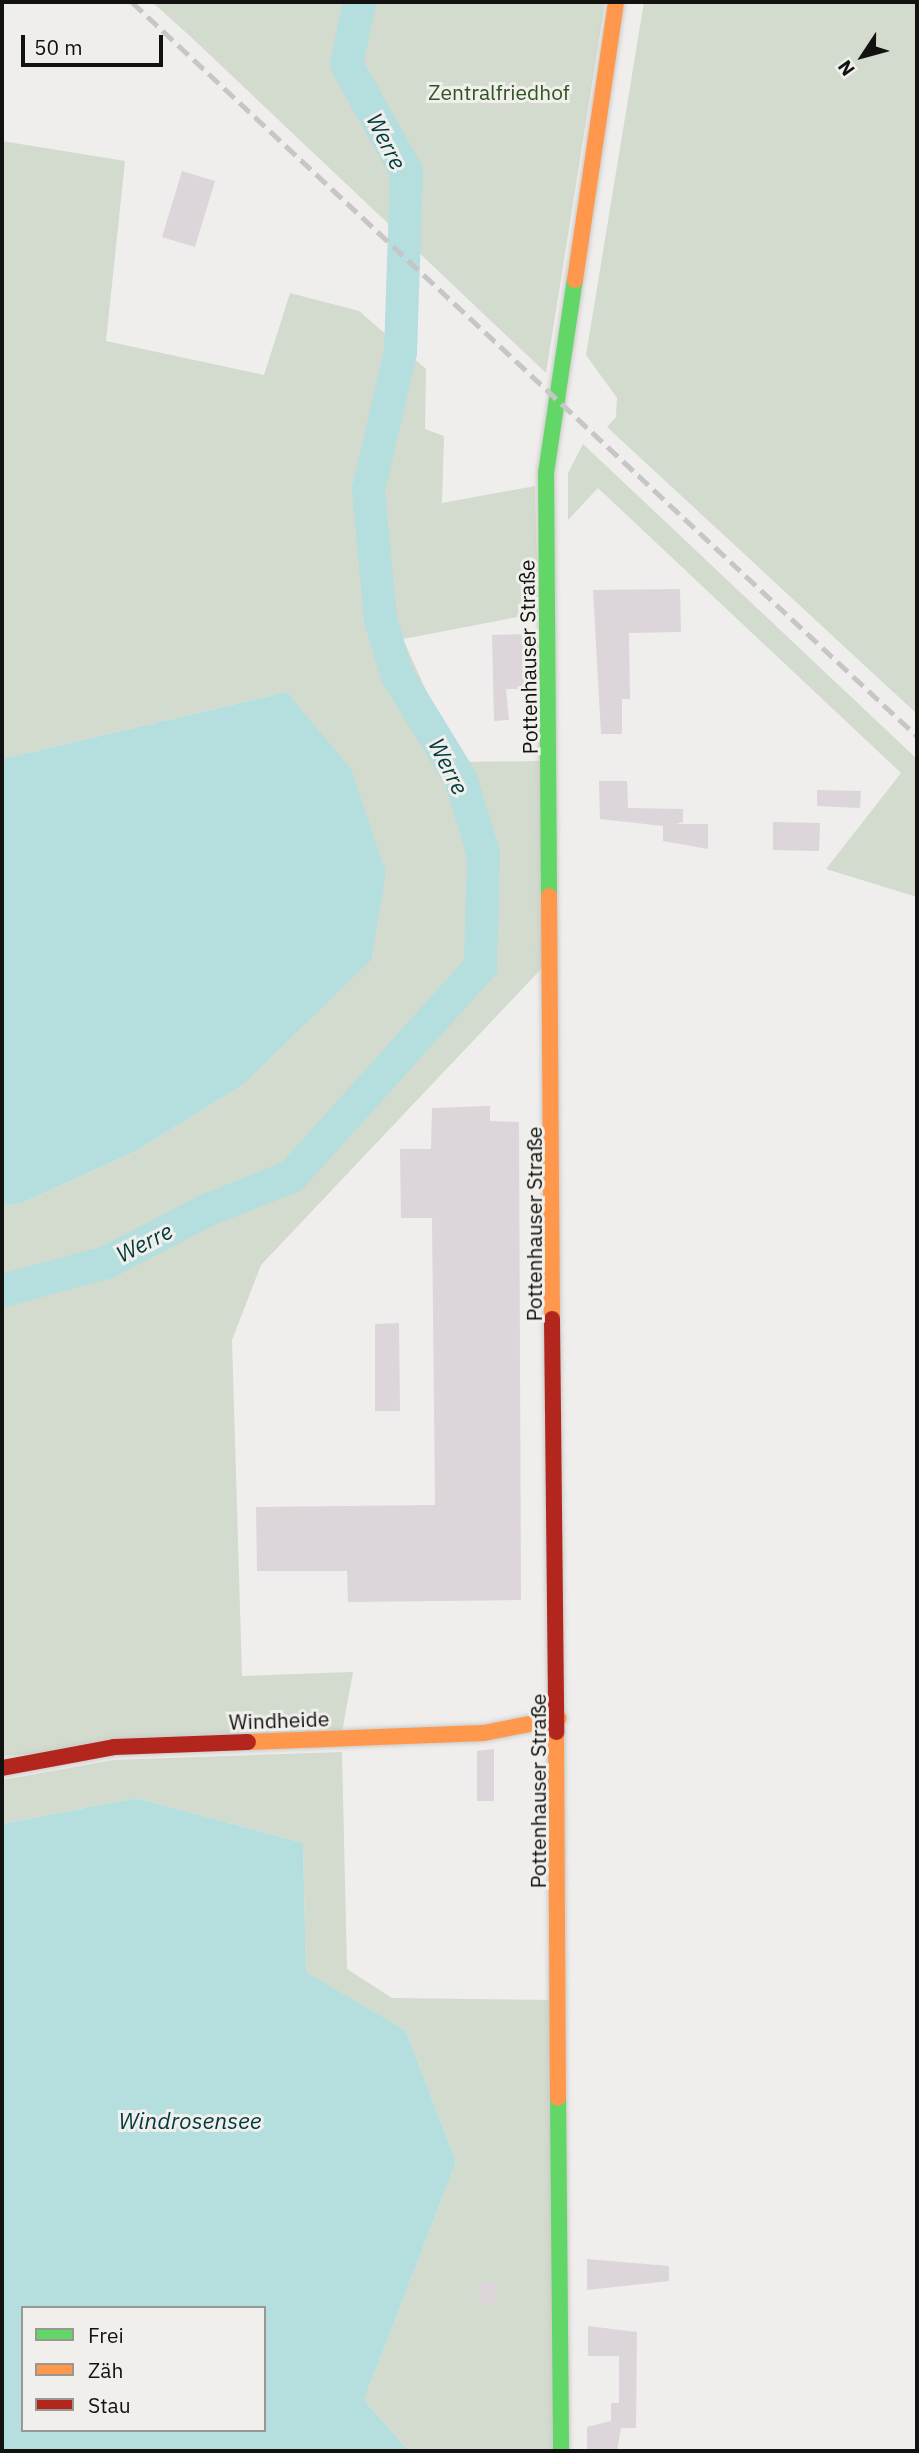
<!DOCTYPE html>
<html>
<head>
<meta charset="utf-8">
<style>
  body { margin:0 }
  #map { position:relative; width:919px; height:2453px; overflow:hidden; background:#efeeec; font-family:"IBM Plex Sans",sans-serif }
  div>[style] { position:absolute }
  .green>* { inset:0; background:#d2dbcd }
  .water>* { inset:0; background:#b5dedf }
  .river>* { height:33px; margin:-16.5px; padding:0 16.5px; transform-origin:16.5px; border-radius:16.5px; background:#b5dedf }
  .building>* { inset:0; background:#dcd5da }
  .roads { filter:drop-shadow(0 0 2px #cacac8) drop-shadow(0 0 2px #cacac8) }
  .fast>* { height:16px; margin:-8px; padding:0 8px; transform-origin:8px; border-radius:8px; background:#63d668 }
  .slow>* { height:16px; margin:-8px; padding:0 8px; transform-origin:8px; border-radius:8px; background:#ff974d }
  .jam>* { height:16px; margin:-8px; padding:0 8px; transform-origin:8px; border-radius:8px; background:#b3261e }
  .rail>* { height:5px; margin-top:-2.5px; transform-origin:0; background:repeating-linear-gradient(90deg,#c6c6c6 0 14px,transparent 0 21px) }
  span { translate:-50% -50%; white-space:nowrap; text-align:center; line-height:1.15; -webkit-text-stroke:6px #f0efeb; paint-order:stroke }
  .park-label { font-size:21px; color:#305421 }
  .street-label { font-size:21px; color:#121211 }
  .water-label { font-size:23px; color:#003a3d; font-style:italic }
  .frame { position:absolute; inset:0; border:4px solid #121211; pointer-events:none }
  .legend { position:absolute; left:21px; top:2306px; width:245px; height:126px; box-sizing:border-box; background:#f0efeb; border:2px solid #979794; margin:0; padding:9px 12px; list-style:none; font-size:21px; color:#121211 }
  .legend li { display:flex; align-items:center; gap:14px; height:35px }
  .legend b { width:35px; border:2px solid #979794 }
  .north { position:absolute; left:828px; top:21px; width:70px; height:70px; -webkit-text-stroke:5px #f0efeb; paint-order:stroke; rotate:234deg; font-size:19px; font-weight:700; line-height:28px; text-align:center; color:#121211 }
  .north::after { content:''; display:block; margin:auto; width:24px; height:32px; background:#121211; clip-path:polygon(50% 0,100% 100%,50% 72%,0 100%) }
  .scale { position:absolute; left:21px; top:35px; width:142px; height:32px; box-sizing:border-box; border:4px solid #121211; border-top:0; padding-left:9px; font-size:21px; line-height:24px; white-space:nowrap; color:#121211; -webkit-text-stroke:5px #f0efeb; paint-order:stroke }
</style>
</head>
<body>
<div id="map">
  <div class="green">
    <i style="clip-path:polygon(152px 2px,605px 2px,546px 373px,191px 37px)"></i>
    <i style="clip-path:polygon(644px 2px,917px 2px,917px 714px,607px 427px,616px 417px,617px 398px,586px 355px)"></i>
    <i style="clip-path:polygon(2px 141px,125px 161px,106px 341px,264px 375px,290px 293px,359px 311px,426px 369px,425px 429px,444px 436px,442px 503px,535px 486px,538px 613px,403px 639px,458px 762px,540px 761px,543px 967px,261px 1265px,232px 1340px,242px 1676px,353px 1672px,342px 1732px,2px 1756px,2px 1206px,22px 1203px,136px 1151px,241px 1086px,287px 692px,2px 759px)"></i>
    <i style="clip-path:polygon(583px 444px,917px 759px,917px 897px,826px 869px,901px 773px,598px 488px,568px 520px,568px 473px)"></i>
    <i style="clip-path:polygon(evenodd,342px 1752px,347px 1969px,392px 1998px,556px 2000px,553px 2451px,409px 2451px,364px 2400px,456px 2162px,406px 2031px,306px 1973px,303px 1843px,136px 1798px,2px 1824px,2px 1780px,114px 1760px,342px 1752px,479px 2283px,496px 2283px,495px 2303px,479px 2303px,479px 2283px)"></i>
  </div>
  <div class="water">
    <i style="clip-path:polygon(287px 692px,351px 769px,386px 873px,371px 960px,241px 1086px,136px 1151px,22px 1203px,2px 1206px,2px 759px)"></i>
    <i style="clip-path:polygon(evenodd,136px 1798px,303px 1843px,306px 1972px,406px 2031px,456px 2162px,364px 2400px,409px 2451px,2px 2451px,2px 1824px,136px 1798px,23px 2308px,264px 2308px,264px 2430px,23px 2430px,23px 2308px)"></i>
  </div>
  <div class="river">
    <i style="left:2px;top:1290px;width:108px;rotate:-15.1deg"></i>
    <i style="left:106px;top:1262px;width:113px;rotate:-27.5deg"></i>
    <i style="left:206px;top:1210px;width:92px;rotate:-21.8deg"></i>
    <i style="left:291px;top:1176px;width:283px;rotate:-48deg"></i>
    <i style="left:480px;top:966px;width:112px;rotate:-88.5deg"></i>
    <i style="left:483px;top:854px;width:79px;rotate:-106.8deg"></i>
    <i style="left:460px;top:778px;width:123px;rotate:-121.4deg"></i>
    <i style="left:396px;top:673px;width:56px;rotate:-106.5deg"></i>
    <i style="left:380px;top:619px;width:131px;rotate:-95.3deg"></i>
    <i style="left:368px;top:489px;width:141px;rotate:-76.9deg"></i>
    <i style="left:400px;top:352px;width:181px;rotate:-88.1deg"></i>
    <i style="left:406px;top:171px;width:123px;rotate:-119.3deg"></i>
    <i style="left:346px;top:64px;width:63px;rotate:-78.2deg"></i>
  </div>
  <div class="building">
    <i style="clip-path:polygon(182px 171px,215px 181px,195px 247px,162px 237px)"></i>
    <i style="clip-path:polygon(680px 589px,681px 632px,629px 633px,630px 699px,622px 699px,622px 734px,601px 734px,593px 590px)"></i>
    <i style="clip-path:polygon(525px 634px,526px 689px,506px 689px,509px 720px,494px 721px,492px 635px)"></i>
    <i style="clip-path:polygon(599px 781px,627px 781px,628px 808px,683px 809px,683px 822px,676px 824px,708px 824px,708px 849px,663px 841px,663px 826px,600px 819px)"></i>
    <i style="clip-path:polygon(817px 790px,861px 791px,860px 808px,817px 806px)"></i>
    <i style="clip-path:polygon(773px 822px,820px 823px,819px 851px,773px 850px)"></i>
    <i style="clip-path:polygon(490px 1106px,490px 1121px,519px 1122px,521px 1600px,348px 1602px,347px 1571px,257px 1571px,256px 1507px,435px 1505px,432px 1218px,401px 1218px,400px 1149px,431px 1149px,432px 1108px)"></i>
    <i style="clip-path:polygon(399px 1323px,400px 1411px,375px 1411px,375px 1324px)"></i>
    <i style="clip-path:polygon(494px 1749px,494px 1801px,477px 1801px,477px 1751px)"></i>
    <i style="clip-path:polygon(587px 2259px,669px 2266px,669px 2281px,587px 2290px)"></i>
    <i style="clip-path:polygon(496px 2282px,496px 2303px,479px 2303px,479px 2283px)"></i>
    <i style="clip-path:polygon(588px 2326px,637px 2332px,636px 2428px,621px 2428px,617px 2451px,587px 2451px,587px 2427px,611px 2421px,611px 2403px,619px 2403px,619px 2356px,588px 2356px)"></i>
  </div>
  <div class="roads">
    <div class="fast">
      <i style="left:549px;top:896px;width:423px;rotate:-90.4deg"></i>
      <i style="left:546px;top:473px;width:195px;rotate:-81.5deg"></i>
      <i style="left:558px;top:2098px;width:353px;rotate:89.5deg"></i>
    </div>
    <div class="slow">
      <i style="left:575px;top:280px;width:281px;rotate:-81.6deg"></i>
      <i style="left:549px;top:896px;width:423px;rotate:89.6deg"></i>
      <i style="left:556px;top:1732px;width:366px;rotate:89.7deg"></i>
      <i style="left:248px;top:1742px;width:236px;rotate:-2.2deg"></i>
      <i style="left:484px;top:1733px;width:76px;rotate:-11.3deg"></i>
    </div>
    <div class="jam">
      <i style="left:552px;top:1319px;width:413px;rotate:89.4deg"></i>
      <i style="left:2px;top:1768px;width:114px;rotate:-10.6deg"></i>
      <i style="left:114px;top:1747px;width:134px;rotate:-2.1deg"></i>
    </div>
  </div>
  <div class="rail">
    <i style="left:132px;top:2px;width:1075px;rotate:43.08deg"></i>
  </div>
  <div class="park-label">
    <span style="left:499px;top:92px">Zentralfriedhof</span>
  </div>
  <div class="street-label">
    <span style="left:528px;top:657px;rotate:-91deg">Pottenhauser Straße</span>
    <span style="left:534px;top:1224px;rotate:-90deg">Pottenhauser Straße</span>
    <span style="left:279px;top:1720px;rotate:-2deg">Windheide</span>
    <span style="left:538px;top:1791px;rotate:-90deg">Pottenhauser Straße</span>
  </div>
  <div class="water-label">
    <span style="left:387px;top:141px;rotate:63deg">Werre</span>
    <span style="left:449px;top:766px;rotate:63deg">Werre</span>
    <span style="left:144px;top:1242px;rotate:-27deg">Werre</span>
    <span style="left:190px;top:2120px">Windrosensee</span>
  </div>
  <div class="frame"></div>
  <ul class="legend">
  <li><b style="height:9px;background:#63d668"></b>Frei</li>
  <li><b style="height:9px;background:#ff974d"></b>Zäh</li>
  <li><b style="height:9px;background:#b3261e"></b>Stau</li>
  </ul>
  <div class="north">N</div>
  <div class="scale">50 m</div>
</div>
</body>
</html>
